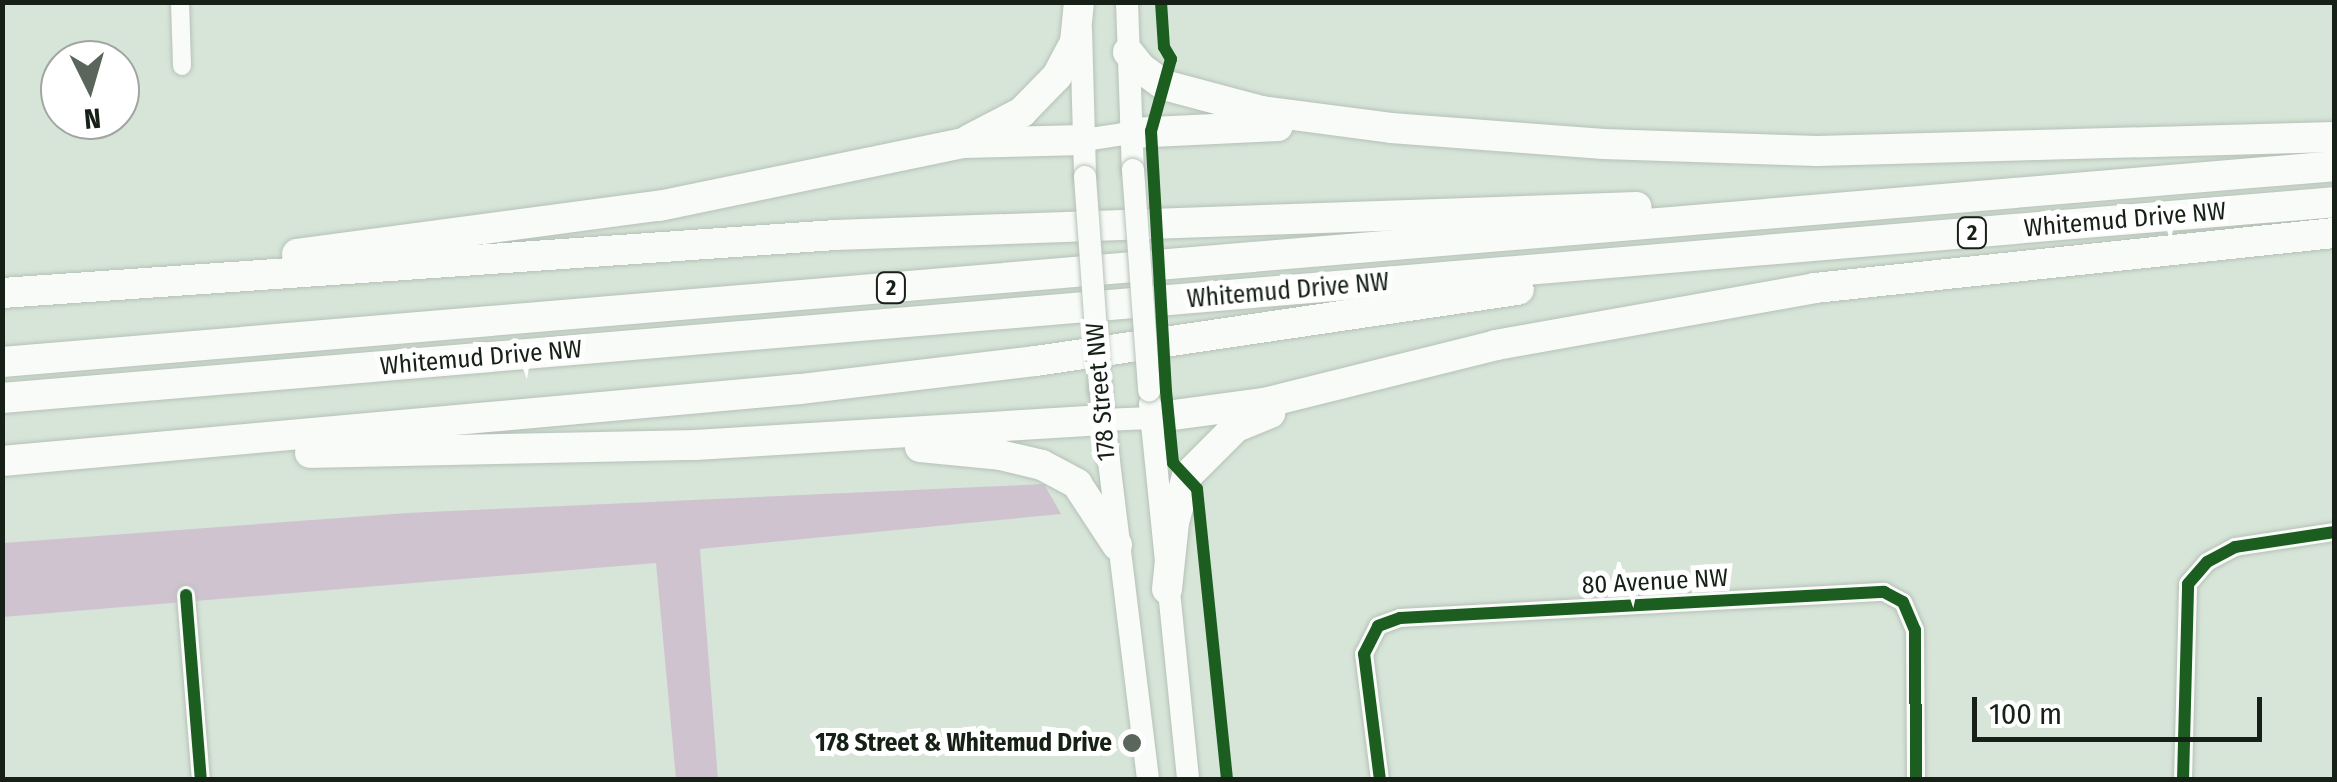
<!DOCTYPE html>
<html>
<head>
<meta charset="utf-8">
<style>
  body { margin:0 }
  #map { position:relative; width:2337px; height:782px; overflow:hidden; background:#d7e5d8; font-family:"Fira Sans Condensed",sans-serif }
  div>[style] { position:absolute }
  .green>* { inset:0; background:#d0c3d0 }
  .roads { filter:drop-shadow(0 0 2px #b6c1b7) drop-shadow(0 0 2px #b6c1b7) }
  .minor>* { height:18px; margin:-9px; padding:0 9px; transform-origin:9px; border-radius:9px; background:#f9fbf9 }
  .secondary>* { height:22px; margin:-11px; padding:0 11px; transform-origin:11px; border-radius:11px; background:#f9fbf9 }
  .motorway>* { height:30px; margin:-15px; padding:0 15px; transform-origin:15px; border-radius:15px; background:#f9fbf9 }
  .bridges { filter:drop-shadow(0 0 2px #b6c1b7) drop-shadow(0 0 2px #b6c1b7) }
  .secondary-bridge>* { height:22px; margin:-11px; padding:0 11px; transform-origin:11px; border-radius:11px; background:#f9fbf9 }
  .cycleway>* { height:12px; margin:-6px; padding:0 6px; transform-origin:6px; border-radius:6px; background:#1b5e20 }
  .dots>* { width:28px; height:28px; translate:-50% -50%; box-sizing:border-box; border:5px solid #fff; border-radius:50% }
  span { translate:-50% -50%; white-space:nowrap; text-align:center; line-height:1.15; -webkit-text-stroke:10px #fff; paint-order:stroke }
  .shield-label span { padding:2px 8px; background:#fff; border:2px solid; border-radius:8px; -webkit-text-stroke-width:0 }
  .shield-label { font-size:22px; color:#162017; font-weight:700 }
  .street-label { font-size:25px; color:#162017 }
  .poi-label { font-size:25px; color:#162017; font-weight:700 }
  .right { translate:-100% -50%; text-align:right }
  .frame { position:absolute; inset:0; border:5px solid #162017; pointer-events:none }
  .north { position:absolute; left:40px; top:40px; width:100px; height:100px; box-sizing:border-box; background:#fff; border:2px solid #a2a6a2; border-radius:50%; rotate:175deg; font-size:28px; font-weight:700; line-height:40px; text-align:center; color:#162017 }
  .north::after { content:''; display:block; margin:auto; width:35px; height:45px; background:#5a655b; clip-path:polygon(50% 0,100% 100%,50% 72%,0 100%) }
  .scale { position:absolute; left:1972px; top:697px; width:290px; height:45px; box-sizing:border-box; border:5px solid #162017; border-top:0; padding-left:12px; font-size:30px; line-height:35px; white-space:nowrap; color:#162017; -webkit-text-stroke:8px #fff; paint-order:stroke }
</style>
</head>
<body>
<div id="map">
  <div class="green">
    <i style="clip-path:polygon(1044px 484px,1061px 514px,700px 549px,718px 779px,676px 779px,656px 563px,3px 617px,3px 543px,407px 513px)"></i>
  </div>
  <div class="roads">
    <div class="minor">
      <i style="left:180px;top:2px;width:64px;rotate:88.2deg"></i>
      <i style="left:186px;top:595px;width:186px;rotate:85.4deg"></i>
      <i style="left:1380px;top:780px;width:127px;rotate:-97.2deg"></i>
      <i style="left:1364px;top:654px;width:31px;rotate:-63deg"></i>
      <i style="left:1378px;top:626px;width:23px;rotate:-20deg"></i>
      <i style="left:1400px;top:618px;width:485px;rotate:-3.1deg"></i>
      <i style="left:1884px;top:592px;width:21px;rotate:28deg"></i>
      <i style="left:1903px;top:602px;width:30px;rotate:67deg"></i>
      <i style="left:1915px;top:630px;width:150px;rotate:89.6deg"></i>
      <i style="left:2183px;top:780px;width:196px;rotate:-88.5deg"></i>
      <i style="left:2188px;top:584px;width:29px;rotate:-49deg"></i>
      <i style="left:2207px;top:562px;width:32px;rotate:-28deg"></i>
      <i style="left:2235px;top:547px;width:100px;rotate:-8.6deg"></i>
    </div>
    <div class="secondary">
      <i style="left:1127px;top:2px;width:168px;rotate:88deg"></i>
      <i style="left:1081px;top:30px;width:147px;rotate:88.4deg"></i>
      <i style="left:1084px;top:140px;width:48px;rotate:-8.5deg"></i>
      <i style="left:1100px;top:388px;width:395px;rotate:83deg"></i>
      <i style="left:1150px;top:404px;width:378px;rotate:84.2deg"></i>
      <i style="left:1103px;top:420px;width:48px;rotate:-2.4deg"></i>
    </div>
    <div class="motorway">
      <i style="left:1128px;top:52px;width:22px;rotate:51deg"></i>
      <i style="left:1142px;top:69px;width:27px;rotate:36deg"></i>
      <i style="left:1164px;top:85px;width:101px;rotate:14.9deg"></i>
      <i style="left:1262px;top:111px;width:130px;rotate:7.5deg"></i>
      <i style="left:1391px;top:128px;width:213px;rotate:4.3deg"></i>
      <i style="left:1603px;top:144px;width:214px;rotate:1.9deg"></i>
      <i style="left:1817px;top:151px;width:517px;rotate:-1.55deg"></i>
      <i style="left:1131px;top:133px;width:147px;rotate:-2.7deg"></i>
      <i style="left:970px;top:139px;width:59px;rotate:-27.4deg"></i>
      <i style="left:1022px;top:112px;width:50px;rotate:-45.8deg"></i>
      <i style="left:1057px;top:76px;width:38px;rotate:-62deg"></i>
      <i style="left:1075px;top:42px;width:40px;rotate:-84.3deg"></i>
      <i style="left:297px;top:254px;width:365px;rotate:-7.6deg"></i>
      <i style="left:659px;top:206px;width:310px;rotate:-11.7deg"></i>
      <i style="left:963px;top:143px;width:121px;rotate:-1.4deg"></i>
      <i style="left:2px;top:293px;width:835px;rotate:-3.98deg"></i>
      <i style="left:835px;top:235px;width:802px;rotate:-2deg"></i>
      <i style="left:2px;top:362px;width:2340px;rotate:-4.8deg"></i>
      <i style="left:2px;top:398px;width:2340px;rotate:-4.8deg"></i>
      <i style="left:1151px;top:418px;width:114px;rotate:-7.6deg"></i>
      <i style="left:1264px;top:403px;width:239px;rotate:-14deg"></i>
      <i style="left:1496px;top:345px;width:324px;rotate:-10.1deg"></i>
      <i style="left:1815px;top:288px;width:522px;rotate:-6.05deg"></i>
      <i style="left:920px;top:447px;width:80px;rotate:5.7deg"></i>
      <i style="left:1000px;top:455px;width:43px;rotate:13.4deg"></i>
      <i style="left:1042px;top:465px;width:40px;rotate:28deg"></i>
      <i style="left:1077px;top:484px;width:73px;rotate:56.7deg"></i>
      <i style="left:310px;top:453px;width:385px;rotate:-1.2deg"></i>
      <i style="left:695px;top:445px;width:409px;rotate:-3.5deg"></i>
      <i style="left:2px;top:461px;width:801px;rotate:-5.16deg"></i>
      <i style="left:800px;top:389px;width:238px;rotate:-6.8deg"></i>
      <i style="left:1036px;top:361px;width:488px;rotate:-8.4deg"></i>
      <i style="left:1167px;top:589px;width:67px;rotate:-84deg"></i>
      <i style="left:1174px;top:522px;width:48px;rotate:-74.2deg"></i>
      <i style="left:1187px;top:476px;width:69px;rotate:-45deg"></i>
      <i style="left:1236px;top:427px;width:37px;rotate:-22deg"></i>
    </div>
  </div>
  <div class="bridges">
    <div class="secondary-bridge">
      <i style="left:1133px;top:170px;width:221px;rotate:85.8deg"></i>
      <i style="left:1085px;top:177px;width:212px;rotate:85.9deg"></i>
    </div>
  </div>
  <div class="cycleway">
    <i style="left:1161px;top:2px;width:45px;rotate:86.2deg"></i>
    <i style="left:1164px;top:47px;width:14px;rotate:60deg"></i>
    <i style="left:1171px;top:59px;width:75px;rotate:105.5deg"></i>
    <i style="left:1151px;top:131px;width:260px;rotate:86.7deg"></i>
    <i style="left:1166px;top:391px;width:72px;rotate:84.4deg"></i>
    <i style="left:1173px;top:463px;width:35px;rotate:47deg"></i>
    <i style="left:1197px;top:489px;width:293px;rotate:84.1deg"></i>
    <i style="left:186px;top:595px;width:186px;rotate:85.4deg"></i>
    <i style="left:1380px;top:780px;width:127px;rotate:-97.2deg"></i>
    <i style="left:1364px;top:654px;width:31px;rotate:-63deg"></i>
    <i style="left:1378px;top:626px;width:23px;rotate:-20deg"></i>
    <i style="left:1400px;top:618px;width:485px;rotate:-3.1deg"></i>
    <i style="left:1884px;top:592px;width:21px;rotate:28deg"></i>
    <i style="left:1903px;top:602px;width:30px;rotate:67deg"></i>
    <i style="left:1915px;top:630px;width:150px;rotate:89.6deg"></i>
    <i style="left:2183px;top:780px;width:196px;rotate:-88.5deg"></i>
    <i style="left:2188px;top:584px;width:29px;rotate:-49deg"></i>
    <i style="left:2207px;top:562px;width:32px;rotate:-28deg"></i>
    <i style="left:2235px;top:547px;width:100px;rotate:-8.6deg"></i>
  </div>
  <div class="dots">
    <i style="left:1132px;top:743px;background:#5a655b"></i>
  </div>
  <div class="shield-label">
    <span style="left:1972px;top:233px">2</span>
    <span style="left:891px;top:288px">2</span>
  </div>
  <div class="street-label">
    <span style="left:2125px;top:220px;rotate:-5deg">Whitemud Drive NW</span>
    <span style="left:1288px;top:291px;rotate:-5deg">Whitemud Drive NW</span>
    <span style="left:481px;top:358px;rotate:-5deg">Whitemud Drive NW</span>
    <span style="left:1101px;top:392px;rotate:-95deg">178 Street NW</span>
    <span style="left:1655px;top:582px;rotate:-3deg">80 Avenue NW</span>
  </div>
  <div class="poi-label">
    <span class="right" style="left:1112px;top:743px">178 Street &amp; Whitemud Drive</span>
  </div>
  <div class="frame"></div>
  <div class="north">N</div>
  <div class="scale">100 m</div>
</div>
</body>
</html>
